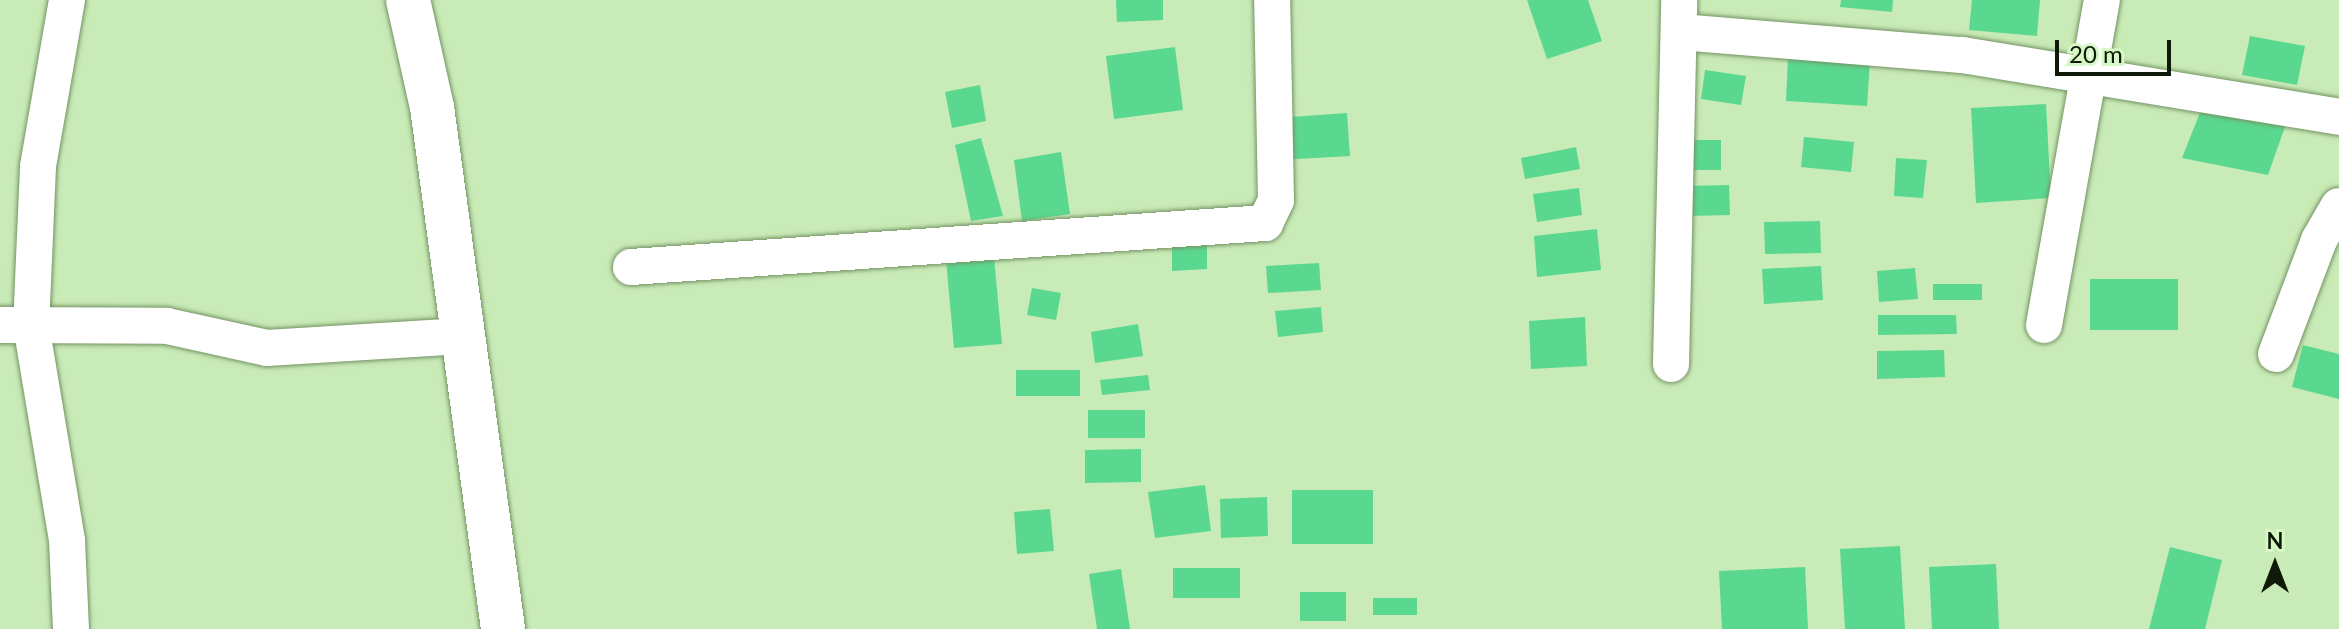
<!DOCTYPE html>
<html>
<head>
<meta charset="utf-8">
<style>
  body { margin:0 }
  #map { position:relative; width:2339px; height:629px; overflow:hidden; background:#c9ebb7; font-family:Lato,sans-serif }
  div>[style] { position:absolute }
  .building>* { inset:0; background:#5ad88f }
  .roads { filter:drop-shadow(0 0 2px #749363) drop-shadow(0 0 2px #749363) }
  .street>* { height:36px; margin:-18px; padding:0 18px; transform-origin:18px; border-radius:18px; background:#fff }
  .secondary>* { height:44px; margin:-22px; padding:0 22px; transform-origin:22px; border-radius:22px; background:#fff }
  span { translate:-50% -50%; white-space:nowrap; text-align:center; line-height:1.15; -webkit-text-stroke:7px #d6f8c4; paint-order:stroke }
  .north { position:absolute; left:2235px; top:525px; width:80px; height:80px; -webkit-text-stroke:6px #d6f8c4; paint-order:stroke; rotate:0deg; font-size:22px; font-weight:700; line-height:32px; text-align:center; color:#0e1a07 }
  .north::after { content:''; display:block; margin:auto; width:28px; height:36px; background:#0e1a07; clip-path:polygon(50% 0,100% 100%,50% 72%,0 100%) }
  .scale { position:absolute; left:2055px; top:40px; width:116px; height:36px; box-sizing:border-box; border:4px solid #0e1a07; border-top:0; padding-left:10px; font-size:24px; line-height:28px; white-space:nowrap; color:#0e1a07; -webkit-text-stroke:6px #d6f8c4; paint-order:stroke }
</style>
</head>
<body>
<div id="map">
  <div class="building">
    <i style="clip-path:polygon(1116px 0,1163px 0,1163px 20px,1117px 22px)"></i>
    <i style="clip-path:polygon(1527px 0,1588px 0,1602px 41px,1547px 59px)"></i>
    <i style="clip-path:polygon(1841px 0,1893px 0,1892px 12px,1840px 7px)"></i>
    <i style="clip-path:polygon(1972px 0,2040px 0,2037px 36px,1969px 30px)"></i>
    <i style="clip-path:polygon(2250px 36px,2305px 46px,2297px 85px,2242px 75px)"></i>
    <i style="clip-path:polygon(1175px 47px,1183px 110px,1114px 119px,1106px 56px)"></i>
    <i style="clip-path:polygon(1788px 57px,1870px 61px,1867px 106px,1786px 101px)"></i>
    <i style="clip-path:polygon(1705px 70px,1746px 76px,1741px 105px,1701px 99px)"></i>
    <i style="clip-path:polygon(980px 85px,986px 121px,952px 128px,945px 92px)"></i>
    <i style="clip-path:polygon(2046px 104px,2051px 198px,1976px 203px,1971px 108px)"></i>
    <i style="clip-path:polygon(2201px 110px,2287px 121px,2268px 175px,2182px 158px)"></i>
    <i style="clip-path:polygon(1347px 113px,1350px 156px,1279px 160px,1277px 118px)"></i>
    <i style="clip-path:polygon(1804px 137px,1854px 142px,1851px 172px,1801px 167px)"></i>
    <i style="clip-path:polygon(981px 138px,1003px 216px,971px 221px,955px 145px)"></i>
    <i style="clip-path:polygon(1679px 140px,1721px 140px,1721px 170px,1679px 170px)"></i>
    <i style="clip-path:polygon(1576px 147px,1580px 169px,1525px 179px,1521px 158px)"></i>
    <i style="clip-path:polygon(1061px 152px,1070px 214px,1022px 221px,1014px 160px)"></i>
    <i style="clip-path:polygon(1896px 158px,1927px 160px,1923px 198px,1894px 196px)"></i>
    <i style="clip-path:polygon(1729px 185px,1730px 215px,1687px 216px,1687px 186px)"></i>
    <i style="clip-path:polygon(1579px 188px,1582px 215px,1537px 222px,1533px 194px)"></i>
    <i style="clip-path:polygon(1820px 221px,1821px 253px,1765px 254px,1764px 222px)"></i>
    <i style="clip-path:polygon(1597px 229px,1601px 270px,1537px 277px,1534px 236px)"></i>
    <i style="clip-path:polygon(1207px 242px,1207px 269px,1172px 271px,1172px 243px)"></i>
    <i style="clip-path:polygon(993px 246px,1002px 344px,954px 348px,945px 249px)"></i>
    <i style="clip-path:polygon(1319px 263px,1321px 290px,1268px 293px,1266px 266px)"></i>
    <i style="clip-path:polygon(1821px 266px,1823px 300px,1764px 304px,1762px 269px)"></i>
    <i style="clip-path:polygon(1915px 268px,1918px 299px,1879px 302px,1877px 271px)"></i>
    <i style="clip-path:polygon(2090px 279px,2178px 279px,2178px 330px,2090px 330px)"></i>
    <i style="clip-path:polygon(1933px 284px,1982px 284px,1982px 300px,1933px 300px)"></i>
    <i style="clip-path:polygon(1032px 288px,1061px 293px,1056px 320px,1027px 315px)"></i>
    <i style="clip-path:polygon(1321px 307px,1323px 332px,1278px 337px,1275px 311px)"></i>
    <i style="clip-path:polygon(1878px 315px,1956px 315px,1957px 334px,1878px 335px)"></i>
    <i style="clip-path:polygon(1585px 317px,1587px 366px,1531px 369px,1529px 321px)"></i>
    <i style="clip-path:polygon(1138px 324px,1143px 356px,1095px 363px,1091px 332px)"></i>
    <i style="clip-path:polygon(2303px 345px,2339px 354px,2339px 399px,2292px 387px)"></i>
    <i style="clip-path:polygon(1944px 350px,1945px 377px,1877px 379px,1877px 351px)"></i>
    <i style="clip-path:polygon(1016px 370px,1080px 370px,1080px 396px,1016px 396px)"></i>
    <i style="clip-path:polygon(1148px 375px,1150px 390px,1102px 395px,1100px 380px)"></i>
    <i style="clip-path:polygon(1088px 410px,1145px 410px,1145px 438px,1088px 438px)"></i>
    <i style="clip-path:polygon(1141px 449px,1141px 482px,1085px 483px,1085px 450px)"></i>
    <i style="clip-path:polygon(1205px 485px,1211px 531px,1155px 538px,1148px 492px)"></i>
    <i style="clip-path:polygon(1292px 490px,1373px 490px,1373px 544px,1292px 544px)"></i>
    <i style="clip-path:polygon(1267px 497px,1268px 536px,1221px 538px,1220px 499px)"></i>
    <i style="clip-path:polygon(1050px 509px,1054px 551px,1017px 554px,1014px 512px)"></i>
    <i style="clip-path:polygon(1900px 546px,1905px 629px,1845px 629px,1840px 549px)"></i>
    <i style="clip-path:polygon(2170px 547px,2222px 560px,2205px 629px,2149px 629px)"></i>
    <i style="clip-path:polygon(1996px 564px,1999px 629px,1932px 629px,1929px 567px)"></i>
    <i style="clip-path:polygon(1805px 567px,1808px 629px,1722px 629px,1719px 571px)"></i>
    <i style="clip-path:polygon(1173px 568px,1240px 568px,1240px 598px,1173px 598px)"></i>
    <i style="clip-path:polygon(1121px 569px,1130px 629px,1097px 629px,1089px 574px)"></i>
    <i style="clip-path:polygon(1300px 592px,1346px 592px,1346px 621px,1300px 621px)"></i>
    <i style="clip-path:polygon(1373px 598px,1417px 598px,1417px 615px,1373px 615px)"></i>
  </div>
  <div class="roads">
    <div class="street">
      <i style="left:67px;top:0;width:169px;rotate:99.9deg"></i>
      <i style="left:38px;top:167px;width:158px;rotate:92.5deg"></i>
      <i style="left:31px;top:325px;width:219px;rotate:80.5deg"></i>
      <i style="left:67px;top:541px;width:88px;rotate:87.4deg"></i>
      <i style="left:1680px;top:32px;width:283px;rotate:4.7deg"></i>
      <i style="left:1962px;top:55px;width:382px;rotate:9.3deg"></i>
      <i style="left:631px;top:267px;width:636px;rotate:-3.97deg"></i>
      <i style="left:1265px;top:223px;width:25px;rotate:-64deg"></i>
      <i style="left:1276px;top:200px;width:200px;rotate:-91.1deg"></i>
      <i style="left:0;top:325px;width:167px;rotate:0.3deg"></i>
      <i style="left:167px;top:326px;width:102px;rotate:12.4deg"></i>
      <i style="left:267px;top:348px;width:196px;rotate:-3.5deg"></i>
      <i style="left:2044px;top:325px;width:330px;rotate:-79.9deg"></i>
      <i style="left:2276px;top:354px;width:122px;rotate:-69.3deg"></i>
      <i style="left:2319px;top:240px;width:39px;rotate:-60deg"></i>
      <i style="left:1671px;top:364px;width:364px;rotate:-88.7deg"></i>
    </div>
    <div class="secondary">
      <i style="left:408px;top:0;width:110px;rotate:77.4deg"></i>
      <i style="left:432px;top:107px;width:527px;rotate:82.25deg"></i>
    </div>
  </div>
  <div class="north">N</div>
  <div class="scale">20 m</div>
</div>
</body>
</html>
